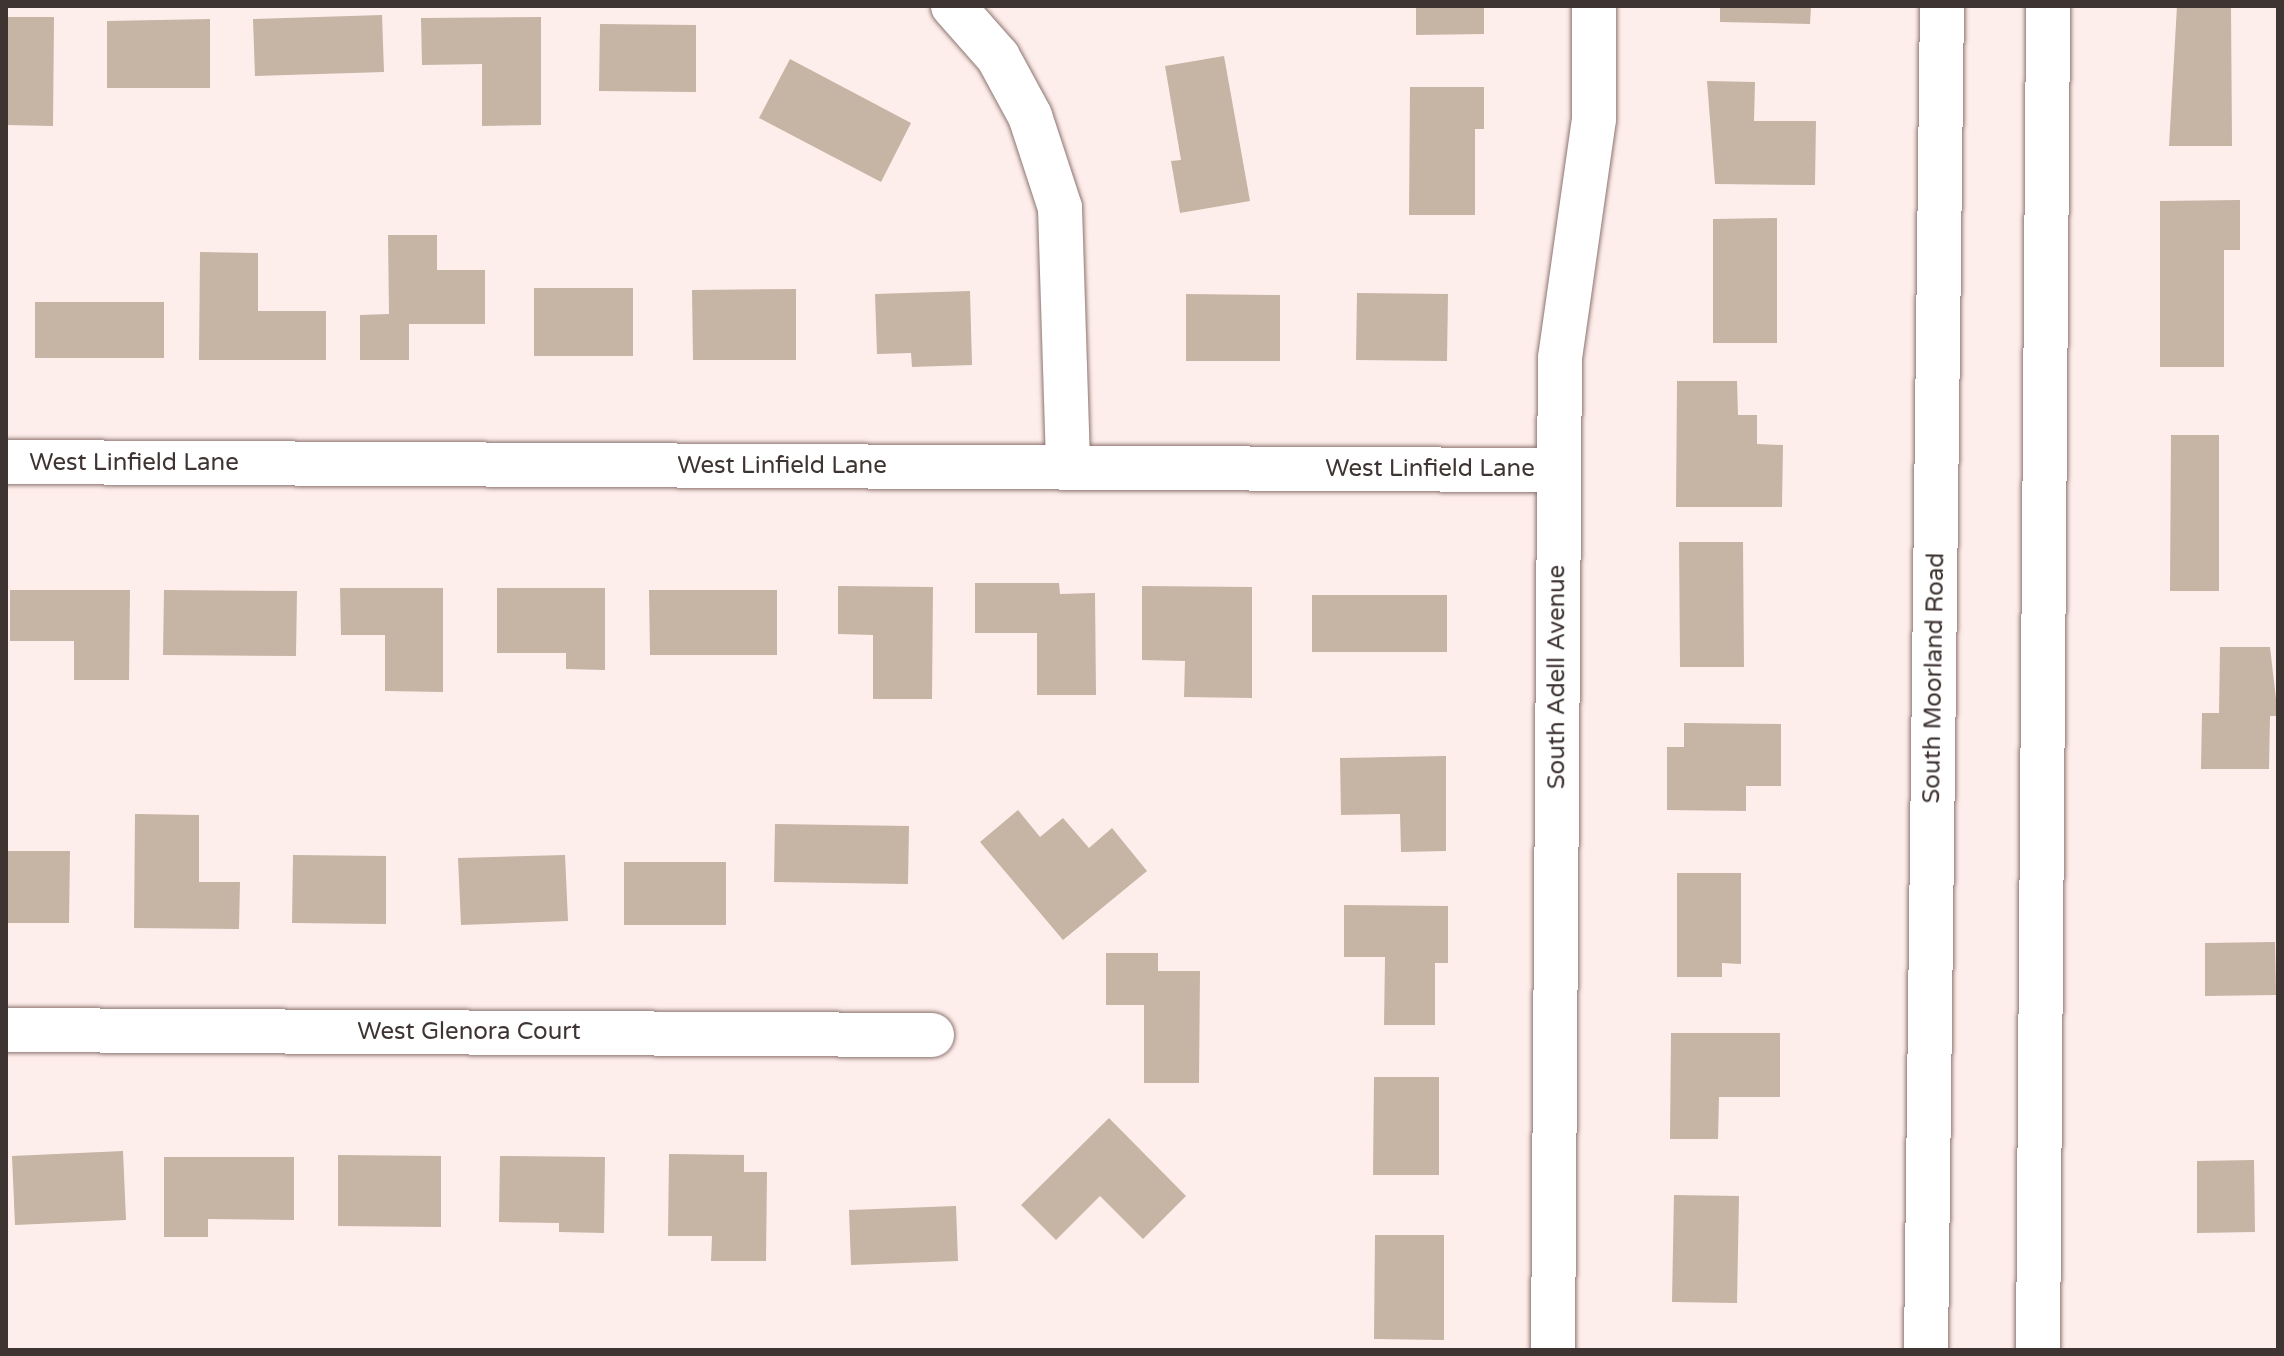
<!DOCTYPE html>
<html>
<head>
<meta charset="utf-8">
<style>
  body { margin:0 }
  #map { position:relative; width:2284px; height:1356px; overflow:hidden; background:#feeeeb; font-family:"Varela Round",sans-serif }
  div>[style] { position:absolute }
  .building>* { inset:0; background:#c6b4a4 }
  .roads { filter:drop-shadow(0 0 2px #8c7470) drop-shadow(0 0 2px #8c7470) }
  .minor>* { height:44px; margin:-22px; padding:0 22px; transform-origin:22px; border-radius:22px; background:#fff }
  .major>* { height:44px; margin:-22px; padding:0 22px; transform-origin:22px; border-radius:22px; background:#fff }
  span { translate:-50% -50%; white-space:nowrap; text-align:center; line-height:1.15; -webkit-text-stroke:8px #fff; paint-order:stroke }
  .street-label { font-size:24px; color:#3e3432 }
  .frame { position:absolute; inset:0; border:8px solid #3e3432; pointer-events:none }
</style>
</head>
<body>
<div id="map">
  <div class="building">
    <i style="clip-path:polygon(1416px 6px,1484px 6px,1484px 34px,1416px 35px)"></i>
    <i style="clip-path:polygon(1720px 6px,1811px 6px,1810px 24px,1720px 22px)"></i>
    <i style="clip-path:polygon(2177px 6px,2231px 6px,2232px 146px,2169px 146px)"></i>
    <i style="clip-path:polygon(382px 15px,384px 72px,255px 76px,253px 19px)"></i>
    <i style="clip-path:polygon(6px 17px,54px 17px,53px 126px,6px 125px)"></i>
    <i style="clip-path:polygon(541px 17px,541px 125px,482px 126px,482px 64px,422px 65px,421px 18px)"></i>
    <i style="clip-path:polygon(210px 19px,210px 88px,107px 88px,107px 21px)"></i>
    <i style="clip-path:polygon(600px 24px,696px 25px,696px 92px,599px 91px)"></i>
    <i style="clip-path:polygon(1224px 56px,1250px 201px,1180px 213px,1171px 161px,1181px 160px,1165px 66px)"></i>
    <i style="clip-path:polygon(790px 59px,911px 123px,881px 182px,759px 118px)"></i>
    <i style="clip-path:polygon(1707px 81px,1755px 82px,1754px 121px,1816px 121px,1815px 185px,1715px 184px)"></i>
    <i style="clip-path:polygon(1410px 87px,1484px 87px,1484px 129px,1475px 129px,1475px 215px,1409px 215px)"></i>
    <i style="clip-path:polygon(2240px 200px,2240px 250px,2224px 250px,2224px 367px,2160px 367px,2160px 201px)"></i>
    <i style="clip-path:polygon(1777px 218px,1777px 343px,1713px 343px,1713px 219px)"></i>
    <i style="clip-path:polygon(388px 235px,437px 235px,437px 270px,485px 270px,485px 324px,409px 324px,409px 360px,360px 360px,360px 315px,389px 314px)"></i>
    <i style="clip-path:polygon(200px 252px,258px 253px,258px 311px,326px 311px,326px 360px,199px 360px)"></i>
    <i style="clip-path:polygon(534px 288px,633px 288px,633px 356px,534px 356px)"></i>
    <i style="clip-path:polygon(796px 289px,796px 360px,693px 360px,692px 290px)"></i>
    <i style="clip-path:polygon(970px 291px,972px 365px,912px 367px,911px 353px,877px 354px,875px 294px)"></i>
    <i style="clip-path:polygon(1357px 293px,1448px 294px,1447px 361px,1356px 360px)"></i>
    <i style="clip-path:polygon(1186px 294px,1280px 295px,1280px 361px,1186px 361px)"></i>
    <i style="clip-path:polygon(35px 302px,164px 302px,164px 358px,35px 358px)"></i>
    <i style="clip-path:polygon(1677px 381px,1737px 381px,1738px 415px,1757px 415px,1757px 444px,1783px 445px,1782px 507px,1676px 507px)"></i>
    <i style="clip-path:polygon(2171px 435px,2219px 435px,2219px 591px,2170px 591px)"></i>
    <i style="clip-path:polygon(1679px 542px,1743px 542px,1744px 667px,1680px 667px)"></i>
    <i style="clip-path:polygon(975px 583px,1059px 583px,1060px 594px,1095px 593px,1096px 695px,1037px 695px,1037px 633px,975px 633px)"></i>
    <i style="clip-path:polygon(838px 586px,933px 587px,932px 699px,873px 699px,873px 635px,838px 634px)"></i>
    <i style="clip-path:polygon(1142px 586px,1252px 587px,1252px 698px,1184px 697px,1185px 661px,1142px 660px)"></i>
    <i style="clip-path:polygon(340px 588px,443px 588px,443px 692px,385px 691px,385px 635px,341px 635px)"></i>
    <i style="clip-path:polygon(497px 588px,605px 588px,605px 670px,566px 669px,566px 653px,497px 653px)"></i>
    <i style="clip-path:polygon(10px 590px,130px 590px,129px 680px,74px 680px,74px 641px,10px 641px)"></i>
    <i style="clip-path:polygon(164px 590px,297px 591px,296px 656px,163px 655px)"></i>
    <i style="clip-path:polygon(649px 590px,777px 590px,777px 655px,650px 655px)"></i>
    <i style="clip-path:polygon(1312px 595px,1447px 595px,1447px 652px,1312px 652px)"></i>
    <i style="clip-path:polygon(2220px 647px,2270px 647px,2278px 716px,2270px 716px,2269px 769px,2201px 769px,2202px 713px,2219px 713px)"></i>
    <i style="clip-path:polygon(1684px 723px,1781px 724px,1781px 786px,1746px 786px,1746px 811px,1667px 810px,1667px 747px,1684px 747px)"></i>
    <i style="clip-path:polygon(1446px 756px,1446px 851px,1401px 852px,1400px 814px,1341px 815px,1340px 758px)"></i>
    <i style="clip-path:polygon(1018px 810px,1040px 837px,1063px 818px,1089px 848px,1112px 828px,1147px 871px,1063px 940px,980px 842px)"></i>
    <i style="clip-path:polygon(135px 814px,199px 815px,199px 882px,240px 882px,239px 929px,134px 928px)"></i>
    <i style="clip-path:polygon(775px 824px,909px 826px,908px 884px,774px 882px)"></i>
    <i style="clip-path:polygon(6px 851px,70px 851px,69px 923px,6px 923px)"></i>
    <i style="clip-path:polygon(293px 855px,386px 856px,386px 924px,292px 923px)"></i>
    <i style="clip-path:polygon(565px 855px,568px 921px,461px 925px,458px 858px)"></i>
    <i style="clip-path:polygon(624px 862px,726px 862px,726px 925px,624px 925px)"></i>
    <i style="clip-path:polygon(1677px 873px,1741px 873px,1741px 964px,1722px 963px,1722px 977px,1677px 977px)"></i>
    <i style="clip-path:polygon(1344px 905px,1448px 906px,1448px 963px,1435px 963px,1435px 1025px,1384px 1025px,1385px 957px,1344px 957px)"></i>
    <i style="clip-path:polygon(2275px 942px,2276px 995px,2205px 996px,2205px 943px)"></i>
    <i style="clip-path:polygon(1106px 953px,1158px 953px,1158px 971px,1200px 971px,1199px 1083px,1144px 1083px,1144px 1005px,1106px 1005px)"></i>
    <i style="clip-path:polygon(1671px 1033px,1780px 1033px,1780px 1097px,1719px 1097px,1718px 1139px,1670px 1139px)"></i>
    <i style="clip-path:polygon(1374px 1077px,1439px 1077px,1439px 1175px,1373px 1175px)"></i>
    <i style="clip-path:polygon(1109px 1118px,1186px 1196px,1143px 1239px,1100px 1196px,1056px 1240px,1021px 1205px)"></i>
    <i style="clip-path:polygon(123px 1151px,126px 1220px,15px 1225px,12px 1156px)"></i>
    <i style="clip-path:polygon(669px 1154px,744px 1155px,744px 1172px,767px 1172px,766px 1261px,711px 1261px,712px 1236px,668px 1236px)"></i>
    <i style="clip-path:polygon(338px 1155px,441px 1156px,441px 1227px,338px 1226px)"></i>
    <i style="clip-path:polygon(500px 1156px,605px 1157px,604px 1233px,559px 1232px,559px 1223px,499px 1222px)"></i>
    <i style="clip-path:polygon(164px 1157px,294px 1157px,294px 1220px,208px 1219px,208px 1237px,164px 1237px)"></i>
    <i style="clip-path:polygon(2254px 1160px,2255px 1232px,2197px 1233px,2197px 1161px)"></i>
    <i style="clip-path:polygon(1674px 1195px,1739px 1196px,1737px 1303px,1672px 1302px)"></i>
    <i style="clip-path:polygon(956px 1206px,958px 1261px,851px 1265px,849px 1210px)"></i>
    <i style="clip-path:polygon(1375px 1235px,1444px 1235px,1444px 1340px,1374px 1339px)"></i>
  </div>
  <div class="roads">
    <div class="minor">
      <i style="left:953px;top:6px;width:68px;rotate:48.6deg"></i>
      <i style="left:998px;top:57px;width:67px;rotate:61.5deg"></i>
      <i style="left:1030px;top:116px;width:97px;rotate:71.9deg"></i>
      <i style="left:1060px;top:208px;width:260px;rotate:88.2deg"></i>
      <i style="left:6px;top:462px;width:1552px;rotate:0.3deg"></i>
      <i style="left:6px;top:1030px;width:926px;rotate:0.31deg"></i>
      <i style="left:1553px;top:1350px;width:992px;rotate:-89.6deg"></i>
      <i style="left:1560px;top:358px;width:241px;rotate:-81.9deg"></i>
      <i style="left:1594px;top:119px;width:113px;rotate:-90deg"></i>
    </div>
    <div class="major">
      <i style="left:1926px;top:1350px;width:1344px;rotate:-89.32deg"></i>
      <i style="left:2038px;top:1350px;width:1344px;rotate:-89.57deg"></i>
    </div>
  </div>
  <div class="street-label">
    <span style="left:134px;top:463px">West Linfield Lane</span>
    <span style="left:782px;top:466px">West Linfield Lane</span>
    <span style="left:1430px;top:469px">West Linfield Lane</span>
    <span style="left:1557px;top:677px;rotate:-90deg">South Adell Avenue</span>
    <span style="left:1934px;top:678px;rotate:-89deg">South Moorland Road</span>
    <span style="left:469px;top:1032px">West Glenora Court</span>
  </div>
  <div class="frame"></div>
</div>
</body>
</html>
